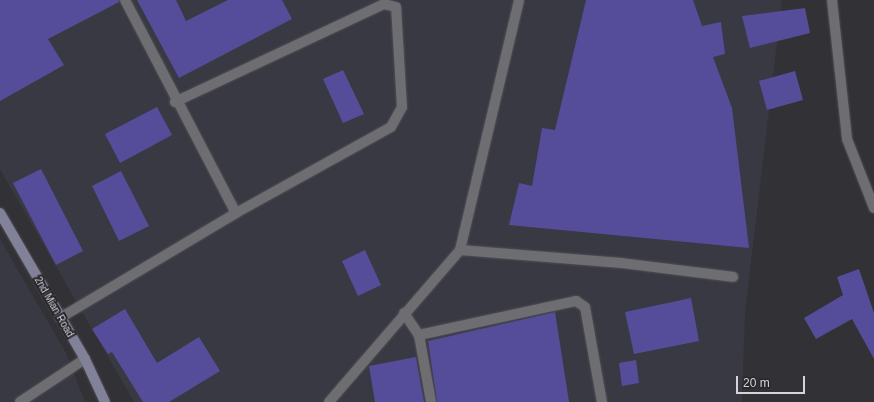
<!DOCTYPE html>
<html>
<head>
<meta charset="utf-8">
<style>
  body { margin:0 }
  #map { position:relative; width:874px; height:402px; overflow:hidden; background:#313136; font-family:Arial,sans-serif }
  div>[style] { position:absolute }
  .built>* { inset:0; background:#393944 }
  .building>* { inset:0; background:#554d9a }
  .roads { filter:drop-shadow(0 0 1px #4e4e52) drop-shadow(0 0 1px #4e4e52) }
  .service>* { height:10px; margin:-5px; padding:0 5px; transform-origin:5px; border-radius:5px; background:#6d6d72 }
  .minor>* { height:10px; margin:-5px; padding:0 5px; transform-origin:5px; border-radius:5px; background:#6d6d72 }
  .secondary>* { height:10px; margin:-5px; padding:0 5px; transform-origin:5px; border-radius:5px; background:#82819a }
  span { translate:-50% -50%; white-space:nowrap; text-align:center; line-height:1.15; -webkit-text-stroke:4px #27272c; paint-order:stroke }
  .street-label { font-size:10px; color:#d5d5d9 }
  .scale { position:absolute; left:736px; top:376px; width:69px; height:18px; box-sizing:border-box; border:2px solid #d5d5d9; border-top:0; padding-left:5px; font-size:12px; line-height:14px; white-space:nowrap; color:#d5d5d9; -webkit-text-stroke:3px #27272c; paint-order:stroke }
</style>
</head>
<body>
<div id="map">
  <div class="built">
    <i style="clip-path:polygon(0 0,782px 0,745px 313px,742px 402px,134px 402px,0 169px)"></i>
    <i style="clip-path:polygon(0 239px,66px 353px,85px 402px,0 402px)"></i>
  </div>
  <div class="building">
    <i style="clip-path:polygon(0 0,119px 0,119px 2px,48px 39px,64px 65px,0 101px)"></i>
    <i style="clip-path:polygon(137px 0,176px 0,186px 21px,228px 0,282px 0,292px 19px,179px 78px)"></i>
    <i style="clip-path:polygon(586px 0,693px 0,702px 26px,721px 22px,725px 54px,713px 57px,732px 108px,749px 248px,509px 225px,519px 183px,532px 186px,542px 128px,555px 130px)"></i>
    <i style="clip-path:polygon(805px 8px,810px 33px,750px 48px,742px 16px)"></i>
    <i style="clip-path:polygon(343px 70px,364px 114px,343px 123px,323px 79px)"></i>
    <i style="clip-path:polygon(795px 71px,803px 100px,767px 110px,759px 81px)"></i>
    <i style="clip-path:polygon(157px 107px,172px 135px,120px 163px,105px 134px)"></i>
    <i style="clip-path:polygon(41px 169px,83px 251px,56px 265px,13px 183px)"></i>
    <i style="clip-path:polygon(121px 171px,149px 226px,119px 241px,92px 186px)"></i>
    <i style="clip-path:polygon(365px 250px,381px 285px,358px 296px,342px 261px)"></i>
    <i style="clip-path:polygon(859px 269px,874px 313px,874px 359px,852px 319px,816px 339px,804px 318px,843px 295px,837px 277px)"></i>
    <i style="clip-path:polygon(691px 298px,699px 341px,634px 354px,625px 312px)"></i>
    <i style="clip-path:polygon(125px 309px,157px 363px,199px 337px,220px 371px,169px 402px,143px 402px,112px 352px,108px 354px,92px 329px)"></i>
    <i style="clip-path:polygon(555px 312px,569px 402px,437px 402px,428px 341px)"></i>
    <i style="clip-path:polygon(416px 357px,424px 402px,375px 402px,369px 366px)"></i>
    <i style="clip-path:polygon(636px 360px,639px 383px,622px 386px,619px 363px)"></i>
  </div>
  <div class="roads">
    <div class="service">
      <i style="left:460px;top:250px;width:256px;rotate:-76.7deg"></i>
      <i style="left:404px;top:313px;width:27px;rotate:56deg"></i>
      <i style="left:419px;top:335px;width:68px;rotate:79.8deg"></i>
      <i style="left:419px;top:335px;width:161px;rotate:-12.2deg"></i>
      <i style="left:576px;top:301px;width:11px;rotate:34deg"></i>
      <i style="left:585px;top:307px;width:97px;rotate:79.9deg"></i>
    </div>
    <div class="minor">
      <i style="left:125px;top:0;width:240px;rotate:62.5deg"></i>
      <i style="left:832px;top:0;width:140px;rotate:83.8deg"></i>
      <i style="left:847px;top:139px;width:74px;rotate:68.6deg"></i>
      <i style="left:60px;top:318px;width:205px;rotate:-30.8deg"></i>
      <i style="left:236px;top:213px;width:177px;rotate:-29deg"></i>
      <i style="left:391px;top:127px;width:23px;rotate:-61deg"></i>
      <i style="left:402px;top:107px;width:100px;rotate:-93.4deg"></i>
      <i style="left:396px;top:7px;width:12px;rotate:-166deg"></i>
      <i style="left:384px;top:4px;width:231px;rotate:154.9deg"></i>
      <i style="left:20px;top:402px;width:78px;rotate:-33.5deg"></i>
      <i style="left:329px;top:402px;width:201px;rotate:-49.2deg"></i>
      <i style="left:460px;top:250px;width:162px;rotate:4.6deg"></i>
      <i style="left:621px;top:263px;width:113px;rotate:7.1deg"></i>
    </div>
    <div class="secondary">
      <i style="left:0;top:213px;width:169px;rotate:59.8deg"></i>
      <i style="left:85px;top:359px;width:47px;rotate:65.1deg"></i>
    </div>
  </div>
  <div class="street-label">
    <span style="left:54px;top:307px;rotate:60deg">2nd Mian Road</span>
  </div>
  <div class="scale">20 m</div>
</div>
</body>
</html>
